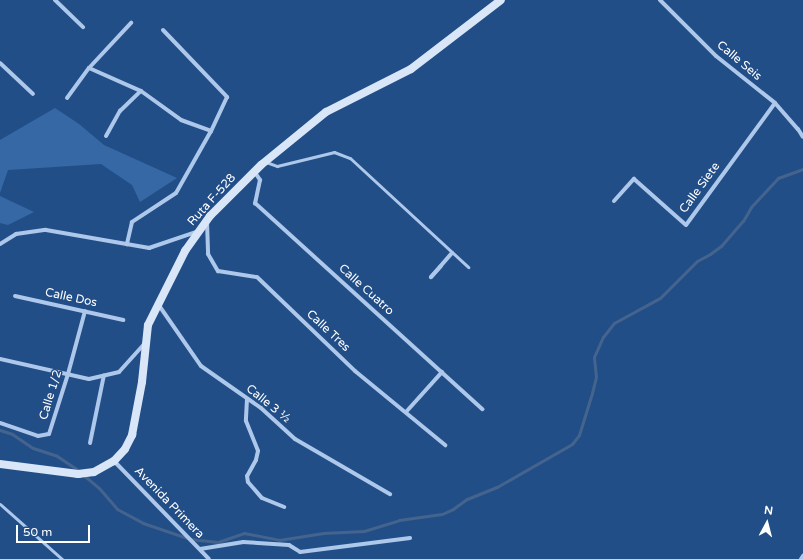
<!DOCTYPE html>
<html>
<head>
<meta charset="utf-8">
<style>
  body { margin:0 }
  #map { position:relative; width:803px; height:559px; overflow:hidden; background:#224e88; font-family:"Varela Round",sans-serif }
  div>[style] { position:absolute }
  .green>* { inset:0; background:#3668a5 }
  .stream>* { height:3px; margin:-1.5px; padding:0 1.5px; transform-origin:1.5px; border-radius:1.5px; background:#44648e }
  .lane>* { height:3px; margin:-1.5px; padding:0 1.5px; transform-origin:1.5px; border-radius:1.5px; background:#adc8ea }
  .street>* { height:4px; margin:-2px; padding:0 2px; transform-origin:2px; border-radius:2px; background:#adc8ea }
  .secondary>* { height:8px; margin:-4px; padding:0 4px; transform-origin:4px; border-radius:4px; background:#d8e6f8 }
  span { translate:-50% -50%; white-space:nowrap; text-align:center; line-height:1.15; -webkit-text-stroke:3px #224e88; paint-order:stroke }
  .street-label { font-size:12px; color:#fff }
  .north { position:absolute; left:747px; top:503px; width:40px; height:40px; -webkit-text-stroke:3px #224e88; paint-order:stroke; rotate:7deg; font-size:11px; font-weight:700; line-height:16px; text-align:center; color:#fff }
  .north::after { content:''; display:block; margin:auto; width:14px; height:18px; background:#fff; clip-path:polygon(50% 0,100% 100%,50% 72%,0 100%) }
  .scale { position:absolute; left:16px; top:525px; width:74px; height:18px; box-sizing:border-box; border:2px solid #fff; border-top:0; padding-left:5px; font-size:12px; line-height:14px; white-space:nowrap; color:#fff; -webkit-text-stroke:3px #224e88; paint-order:stroke }
</style>
</head>
<body>
<div id="map">
  <div class="green">
    <i style="clip-path:polygon(55px 108px,79px 124px,104px 145px,177px 178px,140px 202px,132px 185px,101px 164px,8px 170px,0 193px,0 140px)"></i>
    <i style="clip-path:polygon(0 196px,34px 212px,8px 225px,0 223px)"></i>
  </div>
  <div class="stream">
    <i style="left:0;top:430px;width:13px;rotate:18deg"></i>
    <i style="left:12px;top:434px;width:25px;rotate:34deg"></i>
    <i style="left:33px;top:448px;width:25px;rotate:18deg"></i>
    <i style="left:57px;top:456px;width:22px;rotate:34deg"></i>
    <i style="left:75px;top:468px;width:31px;rotate:40deg"></i>
    <i style="left:99px;top:488px;width:28px;rotate:49deg"></i>
    <i style="left:117px;top:509px;width:30px;rotate:28deg"></i>
    <i style="left:143px;top:523px;width:50px;rotate:18.8deg"></i>
    <i style="left:190px;top:539px;width:28px;rotate:6deg"></i>
    <i style="left:218px;top:542px;width:28px;rotate:-19deg"></i>
    <i style="left:244px;top:533px;width:36px;rotate:11deg"></i>
    <i style="left:279px;top:540px;width:45px;rotate:-9deg"></i>
    <i style="left:323px;top:533px;width:41px;rotate:-2.8deg"></i>
    <i style="left:364px;top:531px;width:37px;rotate:-17deg"></i>
    <i style="left:399px;top:520px;width:43px;rotate:-7.9deg"></i>
    <i style="left:442px;top:514px;width:12px;rotate:-24deg"></i>
    <i style="left:453px;top:509px;width:17px;rotate:-36deg"></i>
    <i style="left:467px;top:499px;width:32px;rotate:-22deg"></i>
    <i style="left:497px;top:487px;width:86px;rotate:-29.8deg"></i>
    <i style="left:572px;top:444px;width:11px;rotate:-52deg"></i>
    <i style="left:579px;top:435px;width:44px;rotate:-72.8deg"></i>
    <i style="left:592px;top:393px;width:16px;rotate:-76deg"></i>
    <i style="left:596px;top:377px;width:20px;rotate:-96deg"></i>
    <i style="left:594px;top:357px;width:22px;rotate:-66deg"></i>
    <i style="left:603px;top:337px;width:18px;rotate:-52deg"></i>
    <i style="left:614px;top:323px;width:52px;rotate:-28.5deg"></i>
    <i style="left:660px;top:298px;width:52px;rotate:-45deg"></i>
    <i style="left:697px;top:261px;width:15px;rotate:-28deg"></i>
    <i style="left:710px;top:254px;width:14px;rotate:-36deg"></i>
    <i style="left:721px;top:246px;width:33px;rotate:-49deg"></i>
    <i style="left:743px;top:221px;width:16px;rotate:-60deg"></i>
    <i style="left:751px;top:207px;width:40px;rotate:-47deg"></i>
    <i style="left:778px;top:178px;width:27px;rotate:-20deg"></i>
  </div>
  <div class="lane">
    <i style="left:266px;top:162px;width:12px;rotate:20deg"></i>
    <i style="left:277px;top:166px;width:59px;rotate:-13.8deg"></i>
    <i style="left:334px;top:152px;width:17px;rotate:21deg"></i>
    <i style="left:350px;top:158px;width:161px;rotate:42.7deg"></i>
    <i style="left:0;top:504px;width:83px;rotate:41.6deg"></i>
  </div>
  <div class="street">
    <i style="left:55px;top:0;width:39px;rotate:44deg"></i>
    <i style="left:660px;top:0;width:79px;rotate:45deg"></i>
    <i style="left:716px;top:56px;width:75px;rotate:38.5deg"></i>
    <i style="left:775px;top:103px;width:35px;rotate:49deg"></i>
    <i style="left:798px;top:129px;width:9px;rotate:58deg"></i>
    <i style="left:163px;top:30px;width:93px;rotate:46.3deg"></i>
    <i style="left:227px;top:97px;width:38px;rotate:115deg"></i>
    <i style="left:0;top:63px;width:45px;rotate:43.2deg"></i>
    <i style="left:89px;top:68px;width:62px;rotate:-47deg"></i>
    <i style="left:67px;top:98px;width:37px;rotate:-54deg"></i>
    <i style="left:89px;top:68px;width:57px;rotate:23.9deg"></i>
    <i style="left:141px;top:91px;width:49px;rotate:35.9deg"></i>
    <i style="left:181px;top:120px;width:32px;rotate:20deg"></i>
    <i style="left:211px;top:131px;width:71px;rotate:119.4deg"></i>
    <i style="left:176px;top:193px;width:53px;rotate:146.6deg"></i>
    <i style="left:132px;top:222px;width:23px;rotate:103deg"></i>
    <i style="left:106px;top:136px;width:29px;rotate:-61deg"></i>
    <i style="left:120px;top:111px;width:29px;rotate:-44deg"></i>
    <i style="left:254px;top:171px;width:11px;rotate:56deg"></i>
    <i style="left:260px;top:180px;width:24px;rotate:102deg"></i>
    <i style="left:255px;top:203px;width:307px;rotate:42.2deg"></i>
    <i style="left:614px;top:201px;width:30px;rotate:-48deg"></i>
    <i style="left:634px;top:179px;width:69px;rotate:41.5deg"></i>
    <i style="left:686px;top:225px;width:151px;rotate:-53.9deg"></i>
    <i style="left:207px;top:222px;width:32px;rotate:88deg"></i>
    <i style="left:208px;top:254px;width:20px;rotate:60deg"></i>
    <i style="left:218px;top:271px;width:39px;rotate:9deg"></i>
    <i style="left:257px;top:277px;width:136px;rotate:43.8deg"></i>
    <i style="left:355px;top:371px;width:117px;rotate:39.4deg"></i>
    <i style="left:0;top:244px;width:19px;rotate:-32deg"></i>
    <i style="left:16px;top:234px;width:30px;rotate:-8deg"></i>
    <i style="left:46px;top:230px;width:105px;rotate:9.9deg"></i>
    <i style="left:149px;top:248px;width:50px;rotate:-18.8deg"></i>
    <i style="left:441px;top:266px;width:15px;rotate:132deg"></i>
    <i style="left:431px;top:277px;width:32px;rotate:-49deg"></i>
    <i style="left:15px;top:296px;width:111px;rotate:12.5deg"></i>
    <i style="left:158px;top:304px;width:75px;rotate:55.3deg"></i>
    <i style="left:201px;top:366px;width:73px;rotate:35deg"></i>
    <i style="left:261px;top:408px;width:46px;rotate:42.4deg"></i>
    <i style="left:295px;top:439px;width:110px;rotate:30.1deg"></i>
    <i style="left:0;top:359px;width:91px;rotate:12.7deg"></i>
    <i style="left:89px;top:379px;width:31px;rotate:-13deg"></i>
    <i style="left:119px;top:372px;width:39px;rotate:-48deg"></i>
    <i style="left:247px;top:399px;width:22px;rotate:93deg"></i>
    <i style="left:246px;top:421px;width:32px;rotate:68deg"></i>
    <i style="left:258px;top:451px;width:9px;rotate:103deg"></i>
    <i style="left:256px;top:460px;width:18px;rotate:119deg"></i>
    <i style="left:247px;top:476px;width:6px;rotate:81deg"></i>
    <i style="left:248px;top:482px;width:21px;rotate:49deg"></i>
    <i style="left:262px;top:498px;width:24px;rotate:22deg"></i>
    <i style="left:406px;top:412px;width:54px;rotate:-48deg"></i>
    <i style="left:0;top:423px;width:40px;rotate:18.9deg"></i>
    <i style="left:38px;top:436px;width:11px;rotate:-10deg"></i>
    <i style="left:49px;top:434px;width:63px;rotate:-72.4deg"></i>
    <i style="left:68px;top:374px;width:65px;rotate:-74.9deg"></i>
    <i style="left:90px;top:443px;width:69px;rotate:-78.4deg"></i>
    <i style="left:114px;top:461px;width:136px;rotate:45.9deg"></i>
    <i style="left:200px;top:549px;width:44px;rotate:-9.2deg"></i>
    <i style="left:243px;top:542px;width:46px;rotate:3.7deg"></i>
    <i style="left:289px;top:545px;width:13px;rotate:32deg"></i>
    <i style="left:300px;top:552px;width:111px;rotate:-7.3deg"></i>
    <i style="left:801px;top:559px;width:4px;rotate:-56deg"></i>
  </div>
  <div class="secondary">
    <i style="left:0;top:464px;width:79px;rotate:7.3deg"></i>
    <i style="left:78px;top:474px;width:16px;rotate:-7deg"></i>
    <i style="left:94px;top:472px;width:23px;rotate:-29deg"></i>
    <i style="left:114px;top:461px;width:16px;rotate:-47deg"></i>
    <i style="left:125px;top:449px;width:16px;rotate:-63deg"></i>
    <i style="left:132px;top:435px;width:54px;rotate:-79.3deg"></i>
    <i style="left:142px;top:382px;width:57px;rotate:-84deg"></i>
    <i style="left:148px;top:325px;width:83px;rotate:-63.4deg"></i>
    <i style="left:185px;top:251px;width:43px;rotate:-54.5deg"></i>
    <i style="left:210px;top:216px;width:72px;rotate:-45deg"></i>
    <i style="left:261px;top:165px;width:84px;rotate:-39.2deg"></i>
    <i style="left:326px;top:112px;width:95px;rotate:-26.8deg"></i>
    <i style="left:411px;top:69px;width:113px;rotate:-37.5deg"></i>
  </div>
  <div class="street-label">
    <span style="left:739px;top:61px;rotate:40deg">Calle Seis</span>
    <span style="left:700px;top:188px;rotate:-54deg">Calle Siete</span>
    <span style="left:212px;top:200px;rotate:-48deg">Ruta F-528</span>
    <span style="left:366px;top:290px;rotate:42deg">Calle Cuatro</span>
    <span style="left:71px;top:298px;rotate:12deg">Calle Dos</span>
    <span style="left:328px;top:331px;rotate:43deg">Calle Tres</span>
    <span style="left:51px;top:395px;rotate:-73deg">Calle 1/2</span>
    <span style="left:268px;top:404px;rotate:39deg">Calle 3 ½</span>
    <span style="left:169px;top:503px;rotate:46deg">Avenida Primera</span>
  </div>
  <div class="north">N</div>
  <div class="scale">50 m</div>
</div>
</body>
</html>
